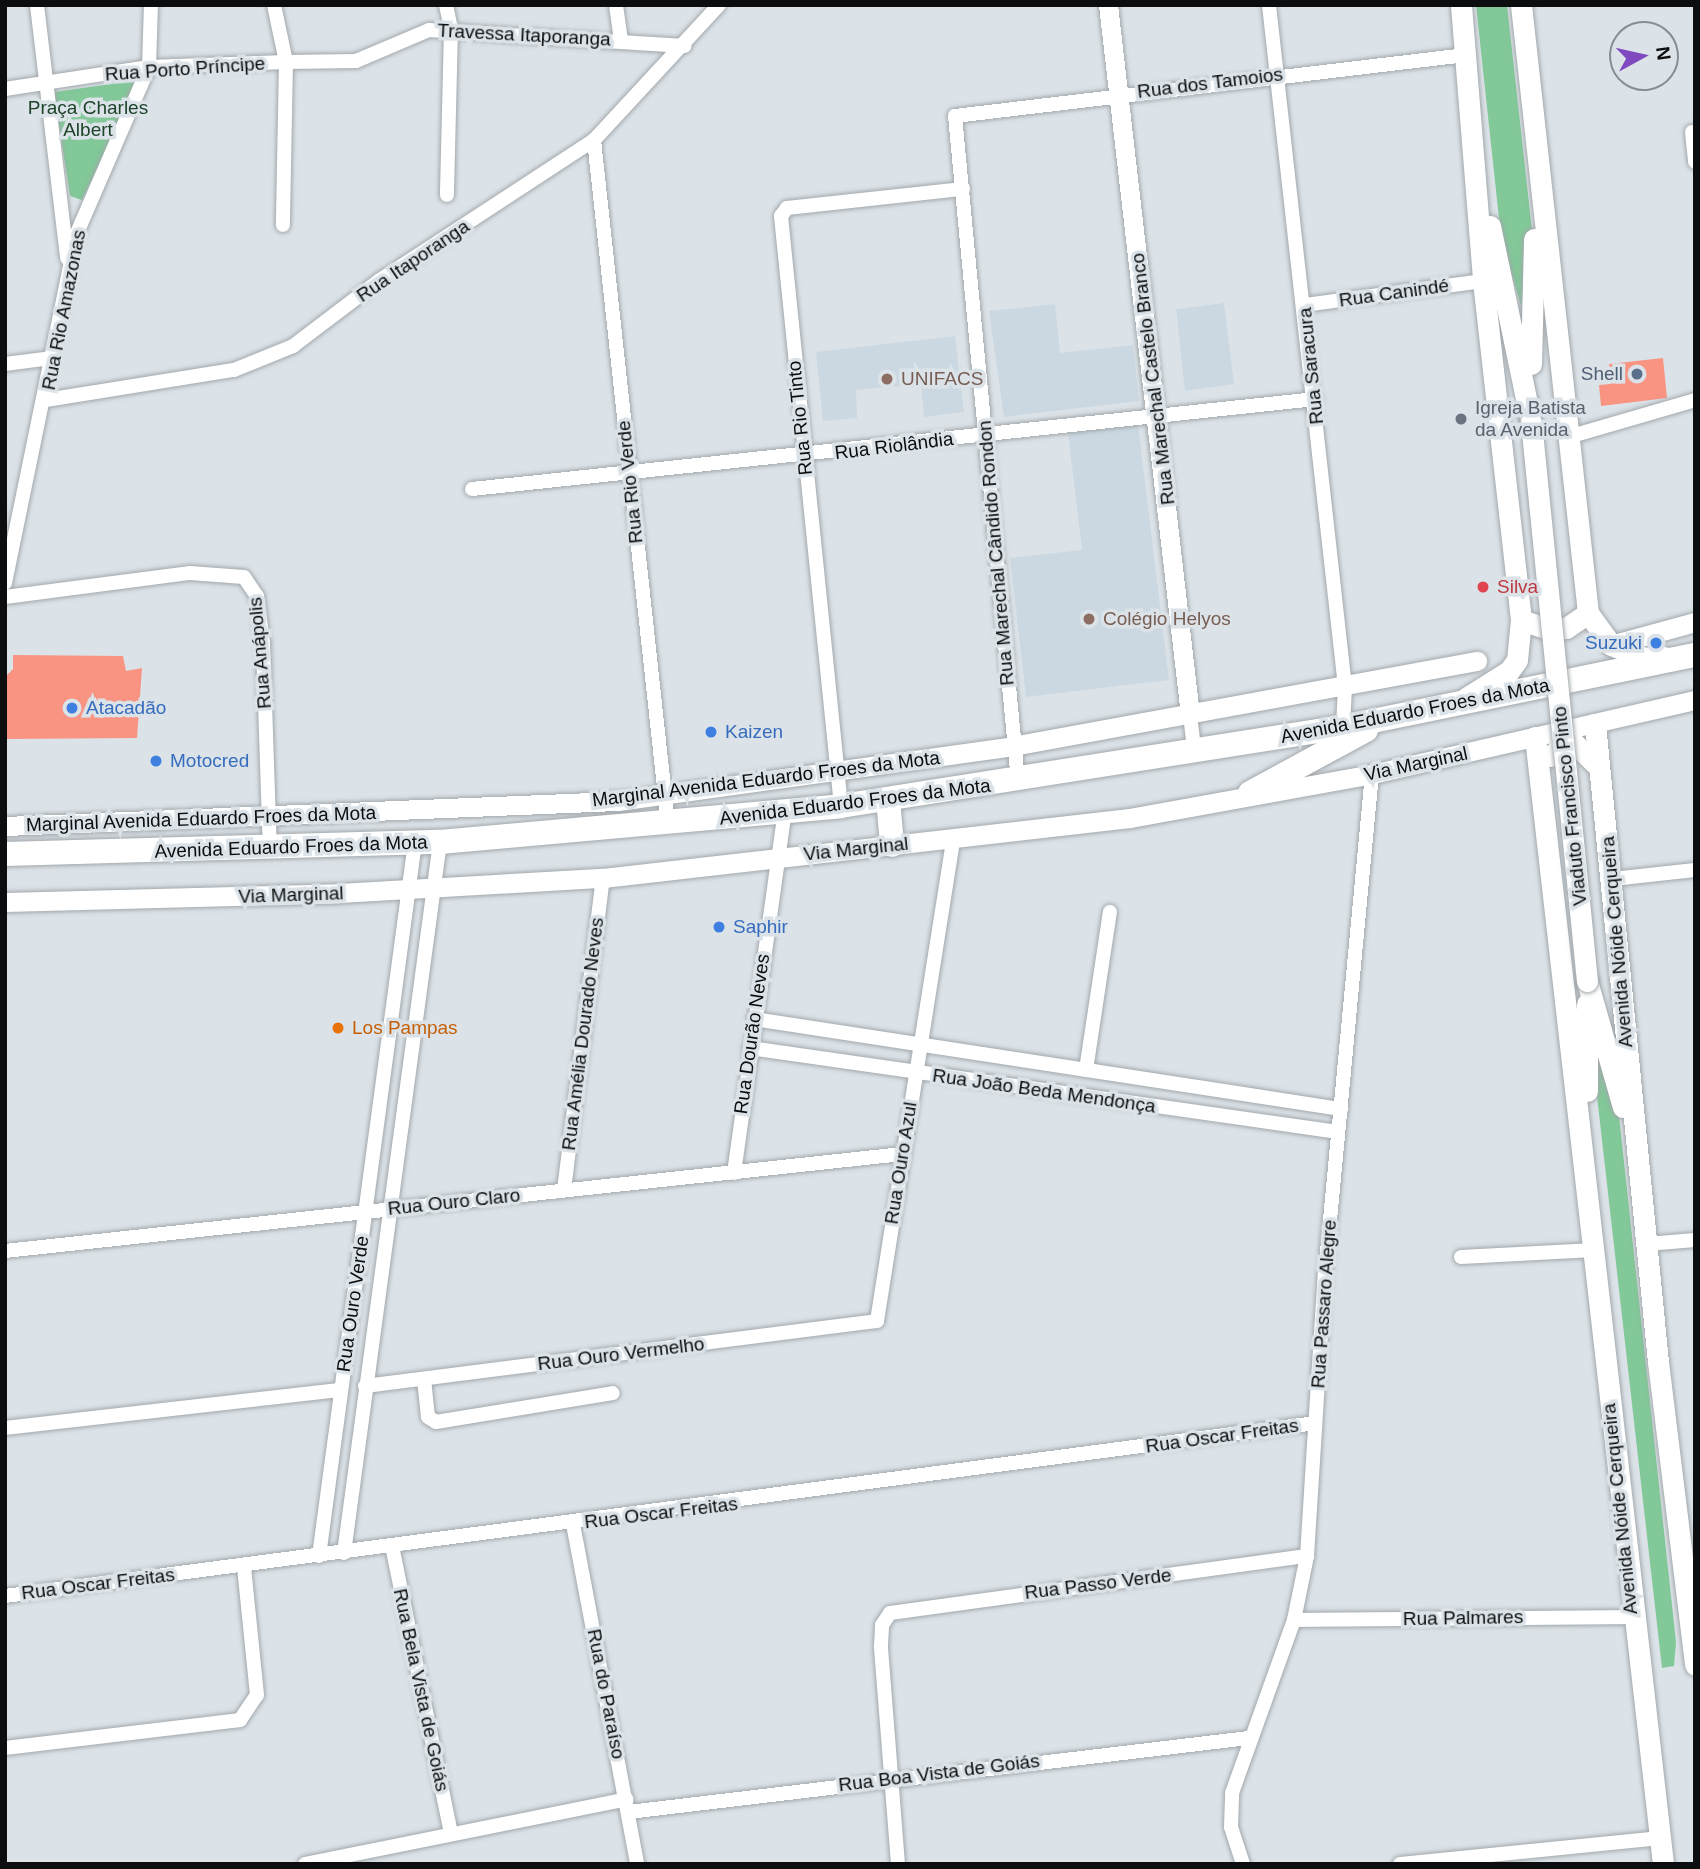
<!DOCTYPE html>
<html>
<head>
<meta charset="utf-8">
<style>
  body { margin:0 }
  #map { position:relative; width:1700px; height:1869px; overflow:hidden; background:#dce3e8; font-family:Helvetica,sans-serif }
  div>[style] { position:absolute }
  .built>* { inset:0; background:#cbd8e2 }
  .green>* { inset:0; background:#82c898 }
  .building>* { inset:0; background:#f99382 }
  .roads { filter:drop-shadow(0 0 2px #a2a8ac) drop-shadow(0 0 2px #a2a8ac) }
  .street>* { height:14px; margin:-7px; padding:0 7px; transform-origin:7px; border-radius:7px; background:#fff }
  .secondary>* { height:19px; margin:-9.5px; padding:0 9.5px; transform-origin:9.5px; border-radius:9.5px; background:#fff }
  .primary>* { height:21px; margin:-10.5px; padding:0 10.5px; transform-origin:10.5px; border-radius:10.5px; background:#fff }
  .highway>* { height:24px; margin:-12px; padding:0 12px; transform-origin:12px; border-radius:12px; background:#fff }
  .bridges { filter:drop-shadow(0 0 2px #a2a8ac) drop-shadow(0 0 2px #a2a8ac) }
  .primary-bridge>* { height:21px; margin:-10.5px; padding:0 10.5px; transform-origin:10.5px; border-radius:10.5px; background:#fff }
  .dots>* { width:19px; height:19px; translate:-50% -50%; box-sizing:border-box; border:4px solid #dce3e8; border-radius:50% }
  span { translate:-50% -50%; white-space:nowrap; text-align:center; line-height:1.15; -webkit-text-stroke:7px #dce3e8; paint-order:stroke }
  .street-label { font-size:19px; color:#0b0d0e }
  .park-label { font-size:19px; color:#1d442a }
  .service-label { font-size:19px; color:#4e5e75 }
  .right { translate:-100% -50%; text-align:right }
  .education-label { font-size:19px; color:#785e54 }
  .left { translate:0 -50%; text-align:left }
  .worship-label { font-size:19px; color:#5b616d }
  .health-label { font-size:19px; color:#be3a42 }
  .shop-label { font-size:19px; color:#366cbe }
  .food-label { font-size:19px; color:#c56008 }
  .frame { position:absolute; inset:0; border:7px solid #0b0d0e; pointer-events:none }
  .north { position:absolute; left:1609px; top:21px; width:70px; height:70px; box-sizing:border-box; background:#dce3e8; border:2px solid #888d91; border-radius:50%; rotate:82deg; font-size:19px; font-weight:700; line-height:28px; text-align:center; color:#0b0d0e }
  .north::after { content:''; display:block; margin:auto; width:24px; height:32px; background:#8149c0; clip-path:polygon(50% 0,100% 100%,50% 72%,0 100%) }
</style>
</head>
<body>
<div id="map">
  <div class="built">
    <i style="clip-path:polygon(1224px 303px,1234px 384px,1185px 391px,1176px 309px)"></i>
    <i style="clip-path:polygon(1055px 304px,1060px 353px,1133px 345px,1139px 401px,1004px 417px,989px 311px)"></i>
    <i style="clip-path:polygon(955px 336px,964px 412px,924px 417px,921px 384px,856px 390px,857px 418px,823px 421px,816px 352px)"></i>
    <i style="clip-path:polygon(1138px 424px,1169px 680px,1026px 697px,1010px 558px,1082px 550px,1068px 433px)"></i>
  </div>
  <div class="green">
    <i style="clip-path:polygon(1476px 5px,1507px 5px,1534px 248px,1521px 306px,1501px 237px)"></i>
    <i style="clip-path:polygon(140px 80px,82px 200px,70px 196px,54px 92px)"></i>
    <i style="clip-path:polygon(1597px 1022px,1617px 1097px,1676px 1642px,1674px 1666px,1662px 1668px,1597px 1096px)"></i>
  </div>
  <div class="building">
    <i style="clip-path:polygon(1663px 358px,1667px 398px,1601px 406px,1599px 385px,1611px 384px,1609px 364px)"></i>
    <i style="clip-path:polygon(13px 655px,123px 656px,126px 671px,142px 668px,137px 738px,5px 739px,5px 677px,13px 669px)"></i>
  </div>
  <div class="roads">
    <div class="street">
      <i style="left:37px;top:5px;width:255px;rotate:83.2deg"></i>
      <i style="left:274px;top:5px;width:58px;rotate:78.1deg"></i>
      <i style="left:286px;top:62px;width:70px;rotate:-0.8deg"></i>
      <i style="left:356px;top:61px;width:79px;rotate:-23deg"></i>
      <i style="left:429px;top:30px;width:256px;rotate:3.6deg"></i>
      <i style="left:446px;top:5px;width:25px;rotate:78deg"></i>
      <i style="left:451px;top:29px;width:166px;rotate:91.4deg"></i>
      <i style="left:616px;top:5px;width:36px;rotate:82deg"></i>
      <i style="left:1269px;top:5px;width:686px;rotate:83.64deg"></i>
      <i style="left:1345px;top:687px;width:40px;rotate:92.9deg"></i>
      <i style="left:5px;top:89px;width:146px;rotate:-8.7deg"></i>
      <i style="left:149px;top:67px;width:137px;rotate:-2.1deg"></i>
      <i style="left:286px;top:62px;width:163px;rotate:91.1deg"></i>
      <i style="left:1692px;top:132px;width:30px;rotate:84deg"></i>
      <i style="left:594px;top:140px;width:688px;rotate:83.83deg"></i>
      <i style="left:1305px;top:305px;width:180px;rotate:-7.7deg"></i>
      <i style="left:5px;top:364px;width:46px;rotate:-7.4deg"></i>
      <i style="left:46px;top:400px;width:190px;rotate:-9.1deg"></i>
      <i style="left:234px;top:370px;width:64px;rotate:-22.1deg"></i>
      <i style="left:293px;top:346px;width:109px;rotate:-37.2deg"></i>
      <i style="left:380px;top:280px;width:256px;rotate:-33.2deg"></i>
      <i style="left:594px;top:140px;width:184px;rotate:-47.2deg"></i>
      <i style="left:1568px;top:437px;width:132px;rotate:-16.2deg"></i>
      <i style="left:472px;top:489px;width:848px;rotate:-6.09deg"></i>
      <i style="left:5px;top:583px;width:357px;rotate:-78.4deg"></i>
      <i style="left:77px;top:233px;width:181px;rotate:-66.6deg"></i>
      <i style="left:149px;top:67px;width:62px;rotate:-88.2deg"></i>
      <i style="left:5px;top:597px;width:187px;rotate:-7.4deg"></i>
      <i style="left:190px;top:573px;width:54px;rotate:4.2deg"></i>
      <i style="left:244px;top:577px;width:23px;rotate:56deg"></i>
      <i style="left:257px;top:596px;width:47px;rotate:82.7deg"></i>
      <i style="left:263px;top:643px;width:206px;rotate:88.1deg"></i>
      <i style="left:1190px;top:715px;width:38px;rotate:83deg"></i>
      <i style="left:1018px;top:781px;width:668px;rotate:-95.41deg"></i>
      <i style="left:955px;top:116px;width:515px;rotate:-6.81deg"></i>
      <i style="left:841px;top:806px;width:593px;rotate:-95.81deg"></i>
      <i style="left:781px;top:216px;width:10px;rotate:-53deg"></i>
      <i style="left:787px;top:208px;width:177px;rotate:-6.2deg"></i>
      <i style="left:1613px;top:879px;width:82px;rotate:-6.3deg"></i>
      <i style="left:754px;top:1019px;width:594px;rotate:8.72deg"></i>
      <i style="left:750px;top:1048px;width:594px;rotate:8.13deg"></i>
      <i style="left:1086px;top:1070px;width:160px;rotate:-81.4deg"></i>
      <i style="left:734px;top:1173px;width:365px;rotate:-82deg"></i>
      <i style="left:564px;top:1190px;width:314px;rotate:-82.9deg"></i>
      <i style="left:1647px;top:1244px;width:48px;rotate:-4.8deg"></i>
      <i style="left:5px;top:1251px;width:903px;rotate:-6.17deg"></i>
      <i style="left:1461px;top:1257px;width:133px;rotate:-3deg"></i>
      <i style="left:424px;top:1379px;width:38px;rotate:84deg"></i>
      <i style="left:428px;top:1417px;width:9px;rotate:32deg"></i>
      <i style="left:436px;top:1422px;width:179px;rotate:-9.3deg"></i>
      <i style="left:365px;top:1386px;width:516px;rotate:-7.24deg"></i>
      <i style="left:877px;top:1321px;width:488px;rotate:-81deg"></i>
      <i style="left:5px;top:1428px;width:338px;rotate:-6.5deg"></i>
      <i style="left:573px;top:1524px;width:346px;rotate:79.3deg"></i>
      <i style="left:392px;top:1546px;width:293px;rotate:78.4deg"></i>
      <i style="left:344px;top:1553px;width:717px;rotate:-82.31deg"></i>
      <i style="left:319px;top:1556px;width:720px;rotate:-82.34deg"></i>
      <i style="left:5px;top:1596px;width:1321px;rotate:-7.52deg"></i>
      <i style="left:1294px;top:1620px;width:338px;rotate:-0.5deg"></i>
      <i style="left:5px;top:1748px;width:237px;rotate:-6.8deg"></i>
      <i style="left:240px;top:1720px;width:30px;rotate:-56deg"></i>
      <i style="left:257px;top:1695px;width:130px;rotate:-95.8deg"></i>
      <i style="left:629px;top:1812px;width:624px;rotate:-6.81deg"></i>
      <i style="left:305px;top:1864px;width:328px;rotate:-11.4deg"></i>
      <i style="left:898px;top:1864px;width:219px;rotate:-94.5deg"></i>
      <i style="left:881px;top:1646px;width:21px;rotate:-87deg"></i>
      <i style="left:882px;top:1625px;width:14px;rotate:-56deg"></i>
      <i style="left:890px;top:1613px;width:421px;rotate:-7.8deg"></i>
      <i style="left:1243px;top:1864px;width:39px;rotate:-108deg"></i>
      <i style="left:1231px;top:1827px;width:34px;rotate:-88deg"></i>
      <i style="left:1232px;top:1793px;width:184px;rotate:-70.3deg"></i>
      <i style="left:1294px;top:1620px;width:65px;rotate:-78.5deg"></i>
      <i style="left:1307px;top:1556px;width:284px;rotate:-86.4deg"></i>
      <i style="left:1325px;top:1273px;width:501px;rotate:-84.62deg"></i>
      <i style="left:1400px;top:1864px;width:260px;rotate:-5.7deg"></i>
    </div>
    <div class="secondary">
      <i style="left:1108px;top:5px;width:715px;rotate:83.41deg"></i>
      <i style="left:1611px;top:645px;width:87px;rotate:-15.3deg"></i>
      <i style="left:5px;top:826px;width:614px;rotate:-2.34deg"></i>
      <i style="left:618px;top:801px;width:399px;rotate:-7.9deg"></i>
      <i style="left:1013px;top:746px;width:472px;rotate:-10.4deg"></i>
      <i style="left:5px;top:902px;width:334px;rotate:-1.5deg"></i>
      <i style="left:339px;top:893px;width:264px;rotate:-3.3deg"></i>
      <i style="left:603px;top:878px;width:530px;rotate:-6.5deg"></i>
      <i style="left:1130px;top:818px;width:246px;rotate:-10.3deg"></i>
      <i style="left:1372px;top:774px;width:331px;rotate:-12.9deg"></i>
    </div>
    <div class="primary">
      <i style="left:1461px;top:5px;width:277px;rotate:85.4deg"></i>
      <i style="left:1483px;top:281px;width:341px;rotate:83.6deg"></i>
      <i style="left:1521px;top:620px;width:40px;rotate:95.7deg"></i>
      <i style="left:1517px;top:660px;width:14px;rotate:126deg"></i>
      <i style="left:1509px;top:671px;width:51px;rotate:147.9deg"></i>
      <i style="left:1521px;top:5px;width:612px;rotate:83.71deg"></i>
      <i style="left:1588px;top:613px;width:39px;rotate:54deg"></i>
      <i style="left:1611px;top:645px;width:36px;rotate:21deg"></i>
      <i style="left:1645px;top:658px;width:19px;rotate:-3deg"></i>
      <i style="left:1490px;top:226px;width:200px;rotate:78.2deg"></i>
      <i style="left:1531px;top:364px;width:125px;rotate:-88.6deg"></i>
      <i style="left:1521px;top:620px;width:29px;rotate:18deg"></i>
      <i style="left:1549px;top:629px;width:17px;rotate:-3deg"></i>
      <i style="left:1566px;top:628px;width:27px;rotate:-34deg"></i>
      <i style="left:1595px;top:724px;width:641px;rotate:84.36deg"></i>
      <i style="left:1658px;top:1362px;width:305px;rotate:83deg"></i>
      <i style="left:1535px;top:737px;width:1134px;rotate:83.52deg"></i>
      <i style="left:1551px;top:756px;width:21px;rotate:-43deg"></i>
      <i style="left:1566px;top:742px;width:9px;rotate:13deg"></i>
      <i style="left:1575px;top:744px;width:33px;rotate:44deg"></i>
      <i style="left:1587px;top:981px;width:131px;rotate:74.1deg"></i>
      <i style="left:1587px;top:1091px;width:87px;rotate:-90deg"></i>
    </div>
    <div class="highway">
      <i style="left:1250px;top:793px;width:132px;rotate:-28.5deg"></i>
      <i style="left:888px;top:799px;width:46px;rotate:85deg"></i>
      <i style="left:5px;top:854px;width:435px;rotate:-1.6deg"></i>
      <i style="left:440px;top:842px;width:403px;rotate:-5.1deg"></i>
      <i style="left:841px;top:806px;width:508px;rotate:-8.94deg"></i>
      <i style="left:1343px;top:727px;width:359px;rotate:-11.6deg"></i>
    </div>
  </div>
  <div class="bridges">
    <div class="primary-bridge">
      <i style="left:1531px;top:422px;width:562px;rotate:84.28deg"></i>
    </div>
  </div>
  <div class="dots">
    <i style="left:1637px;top:374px;background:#5c6f8a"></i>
    <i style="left:887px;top:379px;background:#8d6e63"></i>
    <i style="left:1461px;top:419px;background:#6b7280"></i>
    <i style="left:1483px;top:587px;background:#e0444e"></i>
    <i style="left:1089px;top:619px;background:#8d6e63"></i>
    <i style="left:1656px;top:643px;background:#3f7fe0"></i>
    <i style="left:72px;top:708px;background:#3f7fe0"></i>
    <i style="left:711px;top:732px;background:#3f7fe0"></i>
    <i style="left:156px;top:761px;background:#3f7fe0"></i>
    <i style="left:719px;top:927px;background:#3f7fe0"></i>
    <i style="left:338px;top:1028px;background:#e8710a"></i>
  </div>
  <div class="street-label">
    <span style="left:524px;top:35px;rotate:3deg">Travessa Itaporanga</span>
    <span style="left:185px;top:69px;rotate:-4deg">Rua Porto Príncipe</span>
    <span style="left:1210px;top:83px;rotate:-7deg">Rua dos Tamoios</span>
    <span style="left:413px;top:261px;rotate:-34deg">Rua Itaporanga</span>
    <span style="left:1394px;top:293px;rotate:-8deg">Rua Canindé</span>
    <span style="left:64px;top:310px;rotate:-79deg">Rua Rio Amazonas</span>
    <span style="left:1311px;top:366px;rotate:-96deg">Rua Saracura</span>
    <span style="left:1153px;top:379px;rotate:-97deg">Rua Marechal Castelo Branco</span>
    <span style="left:800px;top:418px;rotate:-96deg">Rua Rio Tinto</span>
    <span style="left:894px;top:446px;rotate:-7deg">Rua Riolândia</span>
    <span style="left:630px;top:482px;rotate:-96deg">Rua Rio Verde</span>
    <span style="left:996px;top:553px;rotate:-95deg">Rua Marechal Cândido Rondon</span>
    <span style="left:260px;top:653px;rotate:-95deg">Rua Anápolis</span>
    <span style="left:1415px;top:711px;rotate:-11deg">Avenida Eduardo Froes da Mota</span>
    <span style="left:1416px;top:764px;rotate:-12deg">Via Marginal</span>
    <span style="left:766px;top:779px;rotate:-7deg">Marginal Avenida Eduardo Froes da Mota</span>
    <span style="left:855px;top:802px;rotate:-7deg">Avenida Eduardo Froes da Mota</span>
    <span style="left:1570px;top:806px;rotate:-96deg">Viaduto Francisco Pinto</span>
    <span style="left:201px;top:819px;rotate:-2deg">Marginal Avenida Eduardo Froes da Mota</span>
    <span style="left:291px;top:847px;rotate:-2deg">Avenida Eduardo Froes da Mota</span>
    <span style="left:856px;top:849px;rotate:-6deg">Via Marginal</span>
    <span style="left:291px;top:895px;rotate:-2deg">Via Marginal</span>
    <span style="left:1617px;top:942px;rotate:-95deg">Avenida Nóide Cerqueira</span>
    <span style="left:583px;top:1034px;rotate:-83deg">Rua Amélia Dourado Neves</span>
    <span style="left:752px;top:1034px;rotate:-82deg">Rua Dourão Neves</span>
    <span style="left:1044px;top:1091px;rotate:8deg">Rua João Beda Mendonça</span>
    <span style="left:901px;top:1163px;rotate:-81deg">Rua Ouro Azul</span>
    <span style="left:454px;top:1202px;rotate:-6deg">Rua Ouro Claro</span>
    <span style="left:353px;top:1304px;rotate:-82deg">Rua Ouro Verde</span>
    <span style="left:1324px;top:1304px;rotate:-86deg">Rua Passaro Alegre</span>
    <span style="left:621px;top:1354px;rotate:-7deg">Rua Ouro Vermelho</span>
    <span style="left:1222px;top:1436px;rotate:-8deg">Rua Oscar Freitas</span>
    <span style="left:1620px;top:1509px;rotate:-96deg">Avenida Nóide Cerqueira</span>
    <span style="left:661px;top:1513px;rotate:-7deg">Rua Oscar Freitas</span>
    <span style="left:98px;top:1584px;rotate:-7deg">Rua Oscar Freitas</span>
    <span style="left:1098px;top:1584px;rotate:-7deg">Rua Passo Verde</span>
    <span style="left:1463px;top:1618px;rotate:-1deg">Rua Palmares</span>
    <span style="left:421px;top:1690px;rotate:78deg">Rua Bela Vista de Goiás</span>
    <span style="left:606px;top:1694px;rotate:79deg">Rua do Paraíso</span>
    <span style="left:939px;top:1773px;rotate:-7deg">Rua Boa Vista de Goiás</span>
  </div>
  <div class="park-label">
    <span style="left:88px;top:119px">Praça Charles<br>Albert</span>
  </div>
  <div class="service-label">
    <span class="right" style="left:1623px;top:374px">Shell</span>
  </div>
  <div class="education-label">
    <span class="left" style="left:901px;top:379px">UNIFACS</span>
    <span class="left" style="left:1103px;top:619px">Colégio Helyos</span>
  </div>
  <div class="worship-label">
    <span class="left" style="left:1475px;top:419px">Igreja Batista<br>da Avenida</span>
  </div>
  <div class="health-label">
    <span class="left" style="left:1497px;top:587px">Silva</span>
  </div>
  <div class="shop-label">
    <span class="right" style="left:1642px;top:643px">Suzuki</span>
    <span class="left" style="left:86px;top:708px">Atacadão</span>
    <span class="left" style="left:725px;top:732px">Kaizen</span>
    <span class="left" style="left:170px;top:761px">Motocred</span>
    <span class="left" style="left:733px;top:927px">Saphir</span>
  </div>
  <div class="food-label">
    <span class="left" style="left:352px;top:1028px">Los Pampas</span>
  </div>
  <div class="frame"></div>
  <div class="north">N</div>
</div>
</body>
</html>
